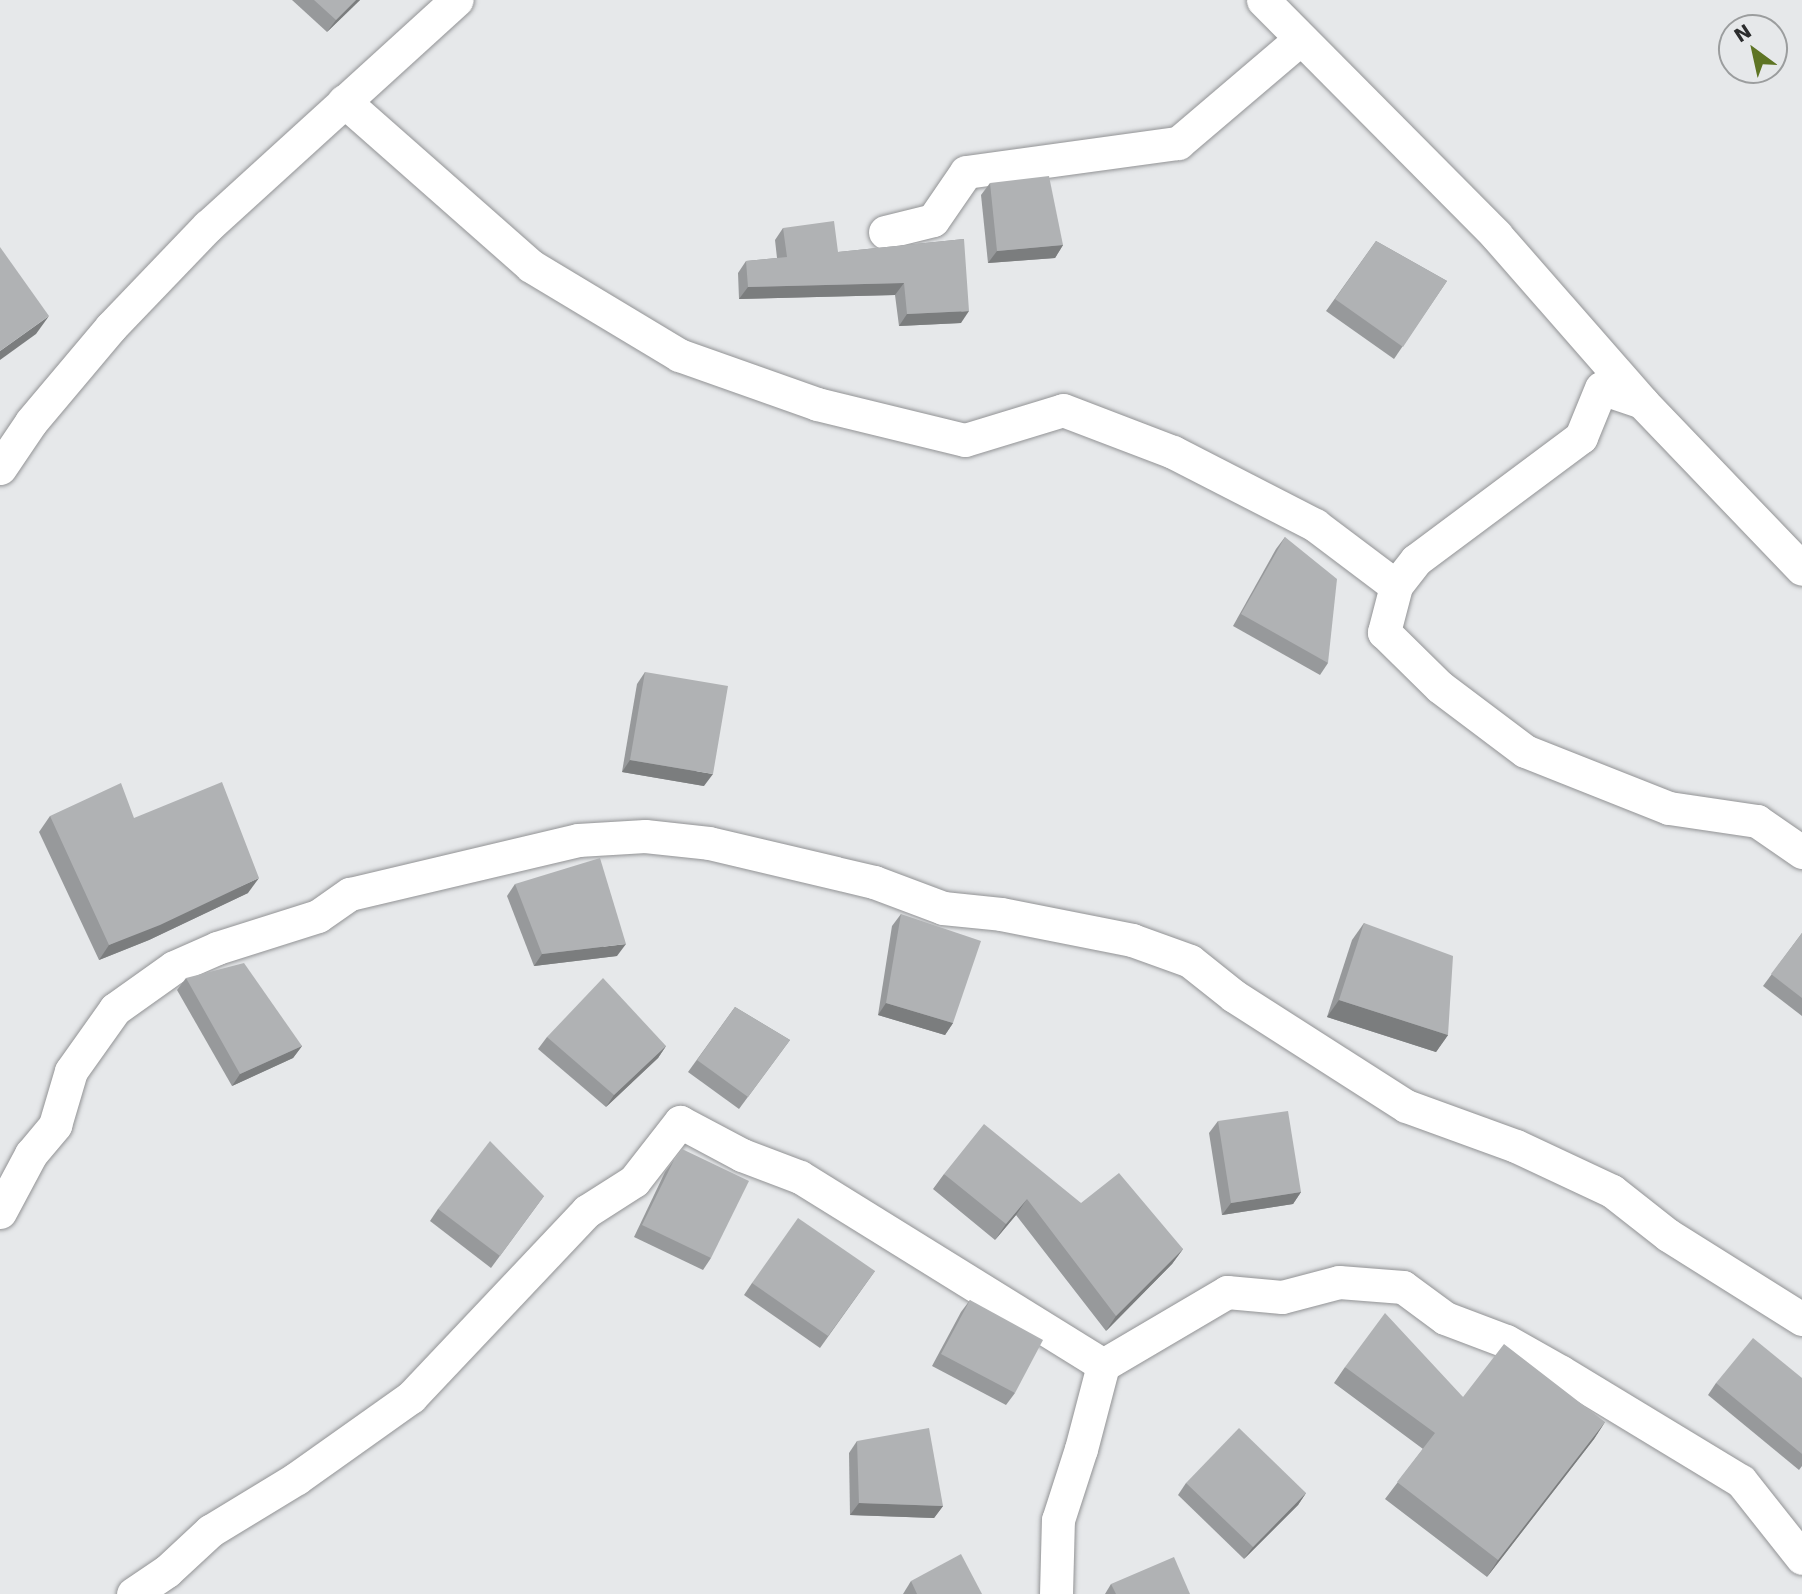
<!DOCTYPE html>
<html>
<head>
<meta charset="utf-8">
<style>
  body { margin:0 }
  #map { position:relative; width:1802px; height:1594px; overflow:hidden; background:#e6e8ea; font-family:"DejaVu Sans",sans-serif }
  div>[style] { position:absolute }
  .roads { filter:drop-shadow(0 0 2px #929395) drop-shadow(0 0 2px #929395) }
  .street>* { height:33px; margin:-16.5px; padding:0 16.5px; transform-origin:16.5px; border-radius:16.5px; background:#fff }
  .wall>* { inset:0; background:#97999b }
  .shaded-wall>* { inset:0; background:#7b7d7e }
  .building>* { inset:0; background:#b0b2b4 }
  span { translate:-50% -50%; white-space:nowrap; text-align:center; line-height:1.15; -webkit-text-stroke:5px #e6e8ea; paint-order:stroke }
  .north { position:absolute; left:1718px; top:14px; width:70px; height:70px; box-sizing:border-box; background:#e6e8ea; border:2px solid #9b9d9e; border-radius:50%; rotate:327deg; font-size:19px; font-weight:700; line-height:28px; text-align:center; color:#2b2c2d }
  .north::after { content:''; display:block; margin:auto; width:24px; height:32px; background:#5e7424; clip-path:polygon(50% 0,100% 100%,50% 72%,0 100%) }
</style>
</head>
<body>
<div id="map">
  <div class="roads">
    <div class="street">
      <i style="left:1263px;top:0;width:331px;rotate:45.2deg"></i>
      <i style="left:1496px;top:235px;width:222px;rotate:48.8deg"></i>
      <i style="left:1642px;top:402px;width:231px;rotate:46.2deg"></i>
      <i style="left:344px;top:101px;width:249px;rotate:41.4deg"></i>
      <i style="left:531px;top:266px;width:173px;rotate:31deg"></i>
      <i style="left:679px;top:355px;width:146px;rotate:19.5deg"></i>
      <i style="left:817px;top:404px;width:152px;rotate:13.7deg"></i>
      <i style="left:965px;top:440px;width:102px;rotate:-17deg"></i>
      <i style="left:1063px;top:410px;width:118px;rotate:20.9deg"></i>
      <i style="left:1173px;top:452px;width:160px;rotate:27.2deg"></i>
      <i style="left:1315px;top:525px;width:101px;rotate:37deg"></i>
      <i style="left:885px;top:232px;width:49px;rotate:-14deg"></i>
      <i style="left:933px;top:220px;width:58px;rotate:-55.5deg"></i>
      <i style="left:966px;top:172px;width:214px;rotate:-7.8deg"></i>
      <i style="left:1178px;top:143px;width:160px;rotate:-40.4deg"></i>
      <i style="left:1642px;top:402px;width:43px;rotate:-161.1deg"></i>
      <i style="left:1601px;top:388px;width:53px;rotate:112.2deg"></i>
      <i style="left:1581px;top:437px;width:206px;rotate:143.3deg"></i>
      <i style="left:1416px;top:560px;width:33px;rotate:128deg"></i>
      <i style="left:1396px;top:586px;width:48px;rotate:104.6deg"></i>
      <i style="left:1384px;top:632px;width:78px;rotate:44.5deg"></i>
      <i style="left:1440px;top:687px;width:106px;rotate:37deg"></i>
      <i style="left:1525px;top:751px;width:155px;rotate:21.6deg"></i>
      <i style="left:1669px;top:808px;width:89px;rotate:8.4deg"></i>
      <i style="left:1757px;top:821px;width:55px;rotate:34.6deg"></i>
      <i style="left:0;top:468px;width:55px;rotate:-56deg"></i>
      <i style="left:31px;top:422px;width:124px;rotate:-49.9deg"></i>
      <i style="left:111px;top:327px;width:140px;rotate:-46.2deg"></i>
      <i style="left:208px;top:226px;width:336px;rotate:-42.3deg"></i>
      <i style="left:0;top:1212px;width:66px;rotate:-61.9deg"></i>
      <i style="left:31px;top:1154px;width:38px;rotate:-50deg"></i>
      <i style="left:55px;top:1125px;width:56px;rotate:-73.5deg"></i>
      <i style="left:71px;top:1071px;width:76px;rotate:-54.6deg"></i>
      <i style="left:115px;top:1009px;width:72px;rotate:-35.4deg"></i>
      <i style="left:174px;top:967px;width:47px;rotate:-23.8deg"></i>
      <i style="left:217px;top:948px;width:106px;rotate:-17.6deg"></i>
      <i style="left:318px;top:916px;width:39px;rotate:-35deg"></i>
      <i style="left:350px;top:894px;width:234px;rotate:-13.3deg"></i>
      <i style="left:578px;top:840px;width:67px;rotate:-3.4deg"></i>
      <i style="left:645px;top:836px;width:64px;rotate:6.2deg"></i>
      <i style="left:709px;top:843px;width:170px;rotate:13.3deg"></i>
      <i style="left:874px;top:882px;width:74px;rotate:20.6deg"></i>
      <i style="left:943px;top:908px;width:58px;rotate:5.9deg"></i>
      <i style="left:1001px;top:914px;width:134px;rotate:11.2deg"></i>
      <i style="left:1132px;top:940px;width:62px;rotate:19.9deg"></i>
      <i style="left:1190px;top:961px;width:56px;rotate:38.5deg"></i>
      <i style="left:1234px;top:996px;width:204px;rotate:32.6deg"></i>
      <i style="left:1406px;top:1106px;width:117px;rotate:20deg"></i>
      <i style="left:1516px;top:1146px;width:106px;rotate:25.1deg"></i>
      <i style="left:1612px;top:1191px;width:71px;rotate:38.2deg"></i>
      <i style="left:1668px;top:1235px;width:158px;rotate:32.1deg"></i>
      <i style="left:133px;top:1594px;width:41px;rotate:-34.1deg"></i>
      <i style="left:167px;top:1571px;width:59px;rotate:-42.9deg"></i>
      <i style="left:210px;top:1531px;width:102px;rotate:-31.3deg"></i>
      <i style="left:297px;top:1478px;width:140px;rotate:-35.4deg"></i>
      <i style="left:411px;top:1397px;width:256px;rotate:-46.6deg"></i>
      <i style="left:587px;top:1211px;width:56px;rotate:-32.6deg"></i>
      <i style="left:634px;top:1181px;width:75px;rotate:-52.1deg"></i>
      <i style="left:680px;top:1122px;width:70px;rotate:28deg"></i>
      <i style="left:742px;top:1155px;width:62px;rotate:20.8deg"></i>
      <i style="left:800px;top:1177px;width:357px;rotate:31.8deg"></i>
      <i style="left:1056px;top:1594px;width:74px;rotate:-88.5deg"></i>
      <i style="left:1058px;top:1520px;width:75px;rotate:-72.1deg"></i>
      <i style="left:1081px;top:1449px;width:87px;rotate:-75.3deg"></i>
      <i style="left:1103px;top:1365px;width:144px;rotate:-30.5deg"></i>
      <i style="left:1227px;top:1292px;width:55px;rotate:5.2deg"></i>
      <i style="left:1282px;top:1297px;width:59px;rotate:-14.7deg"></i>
      <i style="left:1339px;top:1282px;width:64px;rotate:4.5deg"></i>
      <i style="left:1403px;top:1287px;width:52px;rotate:36.4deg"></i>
      <i style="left:1445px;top:1318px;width:65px;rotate:20.7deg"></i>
      <i style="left:1506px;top:1341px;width:63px;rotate:29.4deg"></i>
      <i style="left:1561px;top:1372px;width:210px;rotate:31.2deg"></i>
      <i style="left:1741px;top:1481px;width:98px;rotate:51.6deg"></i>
    </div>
  </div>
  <div class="wall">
    <i style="clip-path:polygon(292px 0,360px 0,327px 32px)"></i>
    <i style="clip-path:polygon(990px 183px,1063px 245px,1055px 258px,988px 263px,981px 195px)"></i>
    <i style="clip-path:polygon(783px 228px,838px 252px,964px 239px,961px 323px,899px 326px,895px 295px,739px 299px,738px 273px,746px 261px,777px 258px,775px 240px)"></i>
    <i style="clip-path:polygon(1376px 241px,1447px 281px,1394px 359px,1326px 311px)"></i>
    <i style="clip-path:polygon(1285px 537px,1328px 663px,1320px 675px,1233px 626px,1276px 549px)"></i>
    <i style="clip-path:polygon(645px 672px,704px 786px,622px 772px,637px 684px)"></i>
    <i style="clip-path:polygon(50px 816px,134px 818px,248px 893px,149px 940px,99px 960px,39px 832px)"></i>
    <i style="clip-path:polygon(515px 884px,617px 956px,534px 966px,507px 896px)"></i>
    <i style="clip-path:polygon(901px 914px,953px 1023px,945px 1035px,878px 1015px,892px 926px)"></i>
    <i style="clip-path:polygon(1364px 923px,1448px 1035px,1436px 1052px,1327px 1017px,1352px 940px)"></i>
    <i style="clip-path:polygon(1802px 933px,1802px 1016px,1763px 986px)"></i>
    <i style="clip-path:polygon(186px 978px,302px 1046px,293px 1058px,232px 1086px,177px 990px)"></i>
    <i style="clip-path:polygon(735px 1007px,790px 1040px,739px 1109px,688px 1072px)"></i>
    <i style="clip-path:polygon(547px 1037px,666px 1046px,658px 1058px,606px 1107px,538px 1049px)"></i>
    <i style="clip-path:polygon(1218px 1121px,1301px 1192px,1293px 1204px,1222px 1215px,1209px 1133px)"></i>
    <i style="clip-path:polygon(674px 1160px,711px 1258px,703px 1270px,634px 1237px,665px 1172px)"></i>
    <i style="clip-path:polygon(944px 1174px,1081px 1203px,1183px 1249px,1172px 1264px,1106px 1331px,1016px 1215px,995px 1240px,933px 1189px)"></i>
    <i style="clip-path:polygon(544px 1196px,491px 1268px,430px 1221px,438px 1209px)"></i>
    <i style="clip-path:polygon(875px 1271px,820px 1348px,744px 1295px,752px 1283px)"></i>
    <i style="clip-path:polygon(970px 1300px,1015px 1393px,1006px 1405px,932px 1366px,961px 1312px)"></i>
    <i style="clip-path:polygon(1345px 1367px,1463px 1397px,1605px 1422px,1594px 1439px,1487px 1577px,1385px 1499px,1423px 1449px,1334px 1383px)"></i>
    <i style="clip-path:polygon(1802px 1378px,1802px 1466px,1799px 1470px,1708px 1395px,1716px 1383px)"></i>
    <i style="clip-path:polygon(857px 1441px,943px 1506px,934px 1518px,850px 1515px,849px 1453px)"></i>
    <i style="clip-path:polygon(1186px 1483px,1306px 1493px,1298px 1505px,1244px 1559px,1178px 1495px)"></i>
    <i style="clip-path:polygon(911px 1581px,982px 1594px,903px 1594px)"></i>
    <i style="clip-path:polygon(1111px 1584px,1190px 1594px,1105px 1594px)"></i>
  </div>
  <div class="shaded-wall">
    <i style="clip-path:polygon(356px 0,360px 0,327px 32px,336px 20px)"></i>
    <i style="clip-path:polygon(1063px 245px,1055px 258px,988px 263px,997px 251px)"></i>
    <i style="clip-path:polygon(904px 283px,895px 295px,739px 299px,748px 287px)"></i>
    <i style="clip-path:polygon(969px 311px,961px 323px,899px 326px,907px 314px)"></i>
    <i style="clip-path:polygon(49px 316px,36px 334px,0 360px,0 351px)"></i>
    <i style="clip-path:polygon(630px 760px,713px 774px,704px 786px,622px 772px)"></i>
    <i style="clip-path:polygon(259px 878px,248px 893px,149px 940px,99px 960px,109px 945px)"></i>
    <i style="clip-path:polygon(626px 944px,617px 956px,534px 966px,542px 954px)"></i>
    <i style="clip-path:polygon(1339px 1000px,1448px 1035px,1436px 1052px,1327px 1017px)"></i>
    <i style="clip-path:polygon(886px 1003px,953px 1023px,945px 1035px,878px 1015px)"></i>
    <i style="clip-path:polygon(302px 1046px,293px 1058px,232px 1086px,240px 1074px)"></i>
    <i style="clip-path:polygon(666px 1046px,658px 1058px,606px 1107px,614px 1095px)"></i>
    <i style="clip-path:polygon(1301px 1192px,1293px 1204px,1222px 1215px,1231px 1203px)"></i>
    <i style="clip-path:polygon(1027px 1199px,1016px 1215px,995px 1240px,1006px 1224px)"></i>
    <i style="clip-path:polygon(1183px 1249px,1172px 1264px,1106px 1331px,1116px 1316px)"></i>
    <i style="clip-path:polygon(1605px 1422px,1594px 1439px,1487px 1577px,1498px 1560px)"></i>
    <i style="clip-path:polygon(1306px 1493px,1298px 1505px,1244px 1559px,1253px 1547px)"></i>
    <i style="clip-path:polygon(859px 1503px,943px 1506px,934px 1518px,850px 1515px)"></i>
  </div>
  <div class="building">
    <i style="clip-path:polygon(314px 0,356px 0,336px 20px)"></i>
    <i style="clip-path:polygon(1049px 176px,1063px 245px,997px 251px,990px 183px)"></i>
    <i style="clip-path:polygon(834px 221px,838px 252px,964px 239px,969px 311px,907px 314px,904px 283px,748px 287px,746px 261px,787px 257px,783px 228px)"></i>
    <i style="clip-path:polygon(1376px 241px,1447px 281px,1403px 347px,1335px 299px)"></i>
    <i style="clip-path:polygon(0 247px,49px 316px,0 351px)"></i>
    <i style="clip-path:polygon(1285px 537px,1337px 579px,1328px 663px,1241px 614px)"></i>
    <i style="clip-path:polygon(645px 672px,728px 686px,713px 774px,630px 760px)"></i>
    <i style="clip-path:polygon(222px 782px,259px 878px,160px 925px,109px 945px,50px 816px,121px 783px,134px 818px)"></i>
    <i style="clip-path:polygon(600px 858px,626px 944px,542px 954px,515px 884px)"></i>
    <i style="clip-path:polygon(901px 914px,981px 941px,953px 1023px,886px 1003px)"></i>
    <i style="clip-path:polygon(1364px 923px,1453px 956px,1448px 1035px,1339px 1000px)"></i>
    <i style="clip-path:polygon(1802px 933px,1802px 998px,1771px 974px)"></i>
    <i style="clip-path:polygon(244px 963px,302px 1046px,240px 1074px,186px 978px)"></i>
    <i style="clip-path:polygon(603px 978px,666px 1046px,614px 1095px,547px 1037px)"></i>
    <i style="clip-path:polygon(735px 1007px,790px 1040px,748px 1097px,697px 1060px)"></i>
    <i style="clip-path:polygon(1288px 1111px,1301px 1192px,1231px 1203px,1218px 1121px)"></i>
    <i style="clip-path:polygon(984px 1124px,1081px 1203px,1119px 1173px,1183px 1249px,1116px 1316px,1027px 1199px,1006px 1224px,944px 1174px)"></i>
    <i style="clip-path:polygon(490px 1141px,544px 1196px,500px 1256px,438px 1209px)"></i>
    <i style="clip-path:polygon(682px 1149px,749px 1181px,711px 1258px,642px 1225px,674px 1160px)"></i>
    <i style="clip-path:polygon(798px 1218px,875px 1271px,828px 1336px,752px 1283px)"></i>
    <i style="clip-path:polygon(970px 1300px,1043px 1340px,1015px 1393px,941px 1354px)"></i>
    <i style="clip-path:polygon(1385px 1313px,1463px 1397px,1504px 1344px,1605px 1422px,1498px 1560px,1397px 1482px,1435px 1433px,1345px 1367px)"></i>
    <i style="clip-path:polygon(1753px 1338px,1802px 1378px,1802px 1454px,1716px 1383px)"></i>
    <i style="clip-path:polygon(929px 1428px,943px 1506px,859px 1503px,857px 1441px)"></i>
    <i style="clip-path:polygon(1239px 1428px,1306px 1493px,1253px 1547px,1186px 1483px)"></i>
    <i style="clip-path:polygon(961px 1554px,982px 1594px,917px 1594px,911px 1581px)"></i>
    <i style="clip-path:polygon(1174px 1557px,1190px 1594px,1116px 1594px,1111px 1584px)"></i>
  </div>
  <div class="north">N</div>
</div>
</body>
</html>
